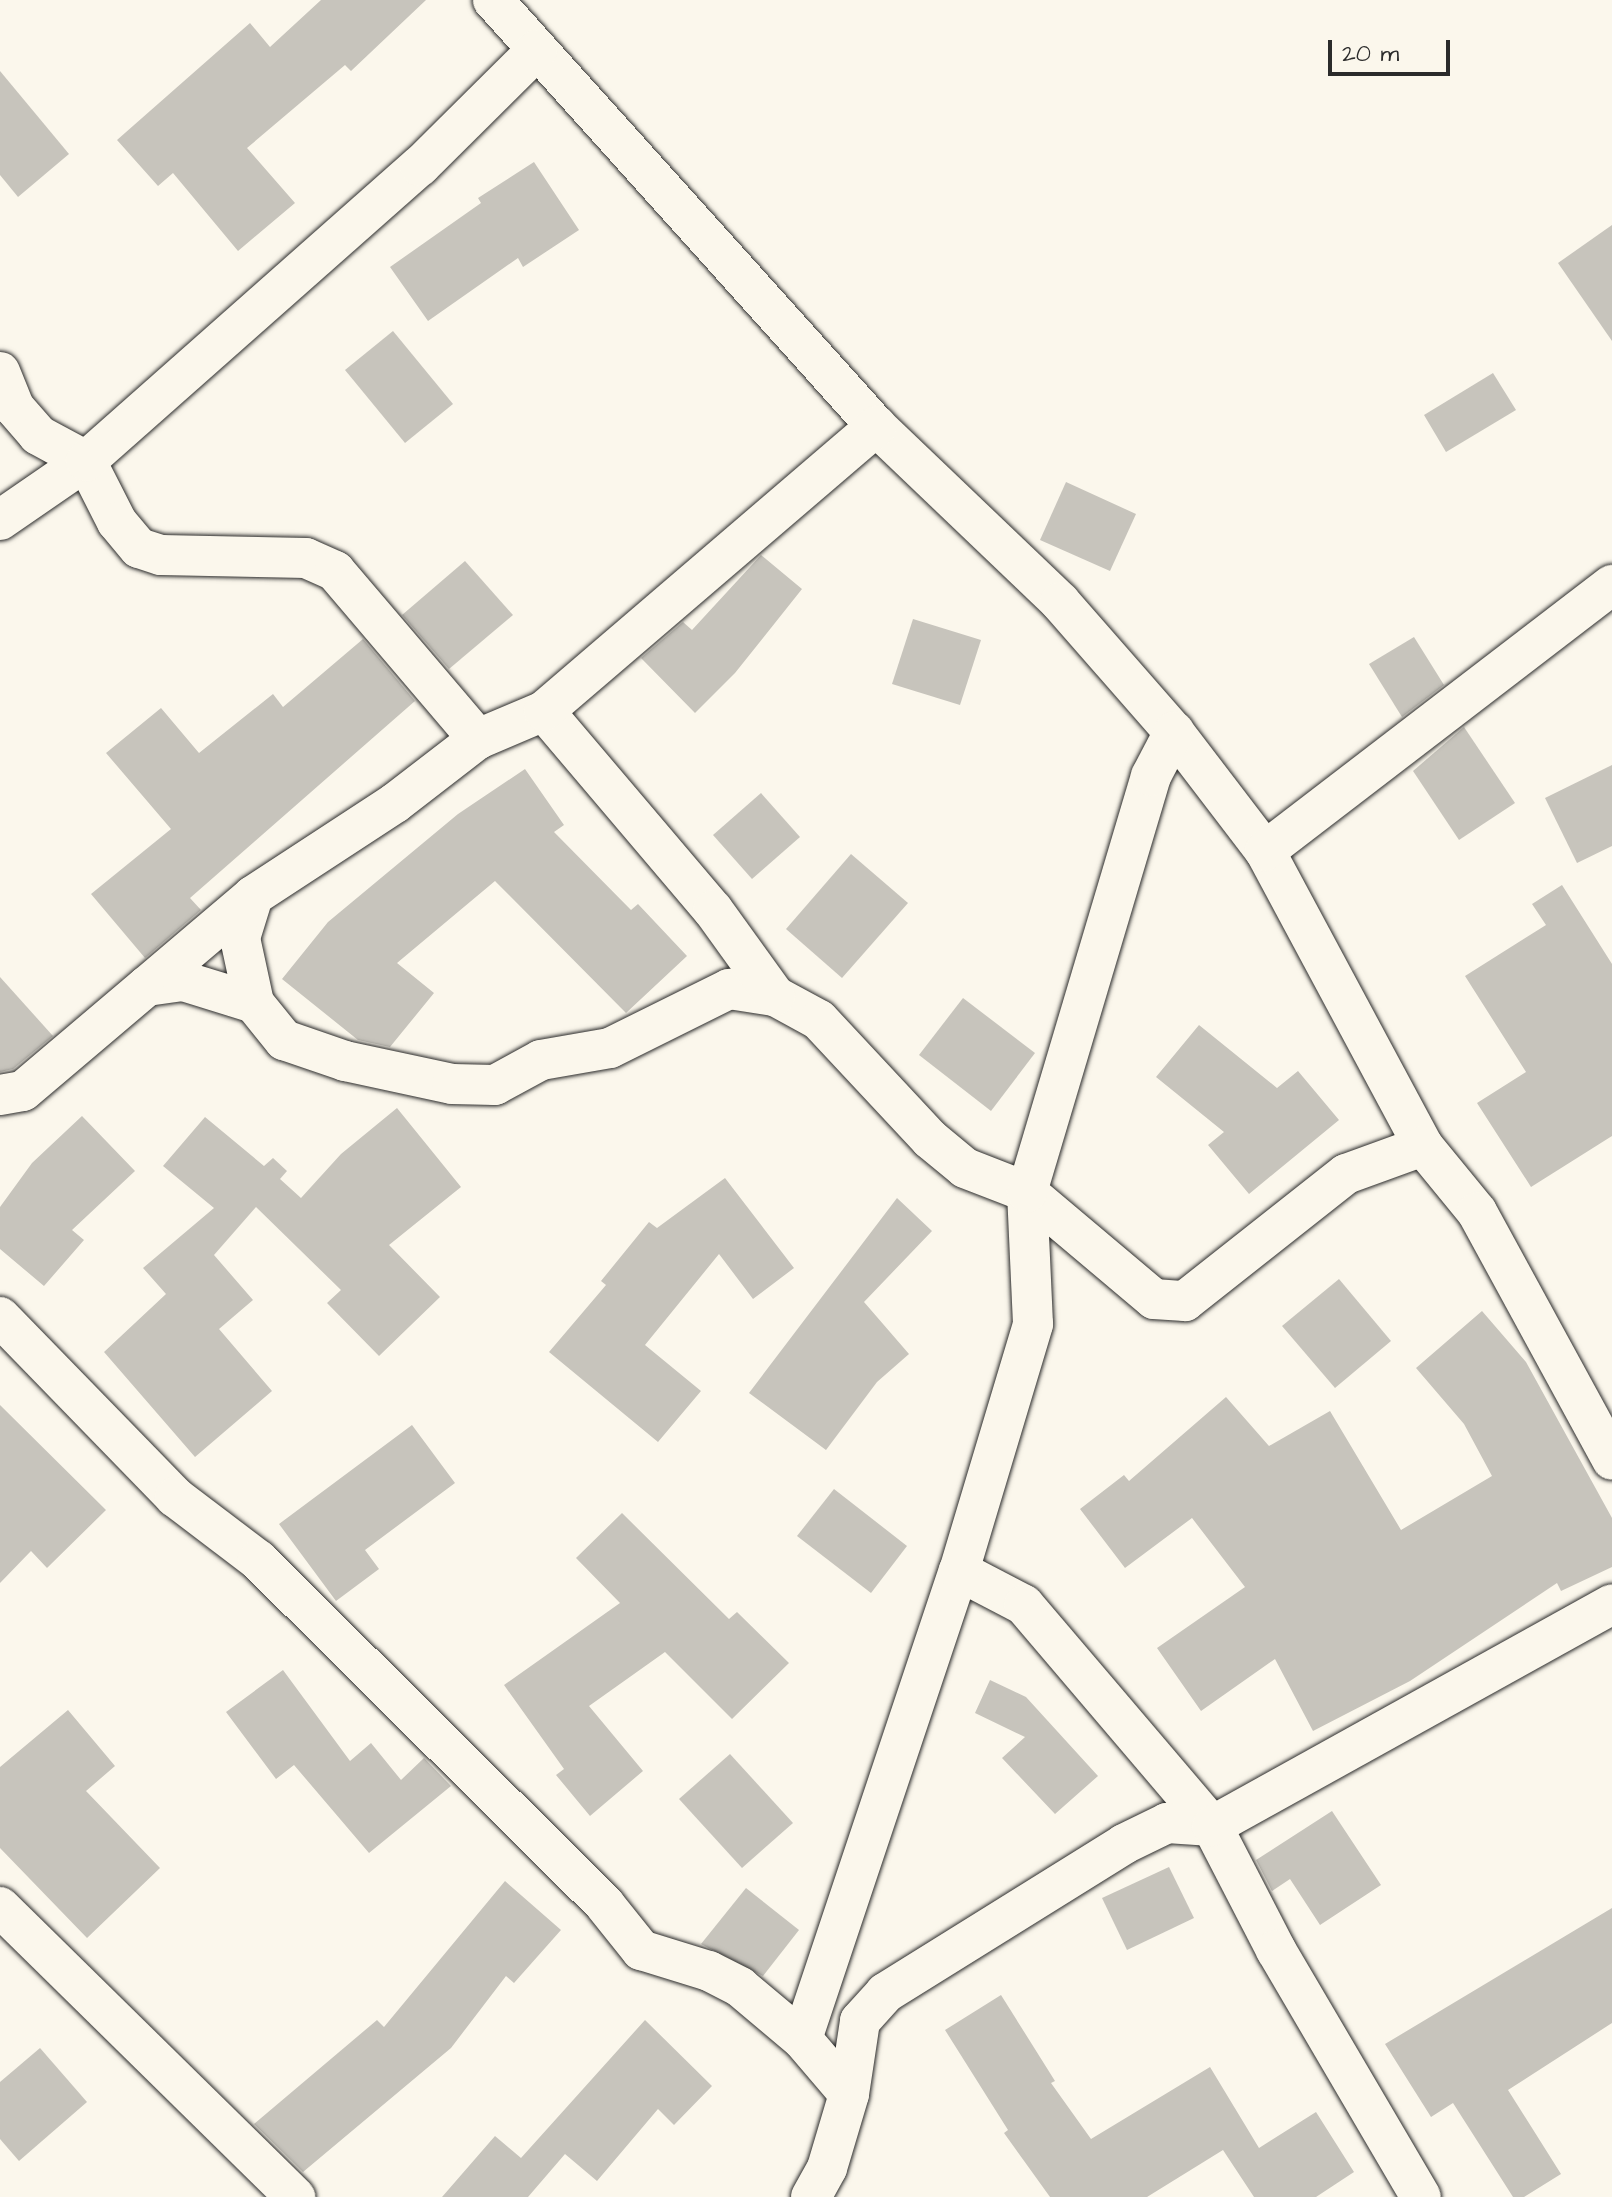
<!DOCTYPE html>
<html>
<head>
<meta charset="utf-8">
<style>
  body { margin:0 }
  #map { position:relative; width:1612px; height:2197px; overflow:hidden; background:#fbf7ec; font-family:"Architects Daughter",sans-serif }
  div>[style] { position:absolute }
  .building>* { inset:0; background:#c7c4bc }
  .roads { filter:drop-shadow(0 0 2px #2b2b2b) drop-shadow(0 0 2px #2b2b2b) }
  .street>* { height:40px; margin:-20px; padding:0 20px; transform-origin:20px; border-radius:20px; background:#fbf7ec }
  span { translate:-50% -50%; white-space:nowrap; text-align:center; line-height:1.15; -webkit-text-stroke:7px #fbf7ec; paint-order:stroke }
  .scale { position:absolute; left:1328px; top:40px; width:122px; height:36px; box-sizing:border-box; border:4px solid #2b2b2b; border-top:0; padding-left:10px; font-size:24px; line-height:28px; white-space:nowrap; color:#2b2b2b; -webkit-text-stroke:6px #fbf7ec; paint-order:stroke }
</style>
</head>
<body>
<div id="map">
  <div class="building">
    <i style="clip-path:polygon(321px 0,426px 0,351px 71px,345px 65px,247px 148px,295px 203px,238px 251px,173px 173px,158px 186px,117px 140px,250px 23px,270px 47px)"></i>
    <i style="clip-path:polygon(0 71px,69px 154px,18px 197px,0 175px)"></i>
    <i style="clip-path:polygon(534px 162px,579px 230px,523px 267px,518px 258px,428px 321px,390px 267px,481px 203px,478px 198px)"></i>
    <i style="clip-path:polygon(1612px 225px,1612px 341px,1558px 263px)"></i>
    <i style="clip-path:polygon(393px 331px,453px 404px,405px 443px,345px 370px)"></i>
    <i style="clip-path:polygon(1493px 373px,1516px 410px,1446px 452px,1424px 415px)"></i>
    <i style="clip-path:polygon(1066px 482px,1136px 514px,1110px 571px,1040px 540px)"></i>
    <i style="clip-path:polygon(761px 555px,802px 589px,735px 673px,695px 713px,641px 658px,683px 622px,692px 630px)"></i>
    <i style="clip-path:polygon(465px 561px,513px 615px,449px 669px,402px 615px)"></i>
    <i style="clip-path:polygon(913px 619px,981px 640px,960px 705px,892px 684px)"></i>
    <i style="clip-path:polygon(1414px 637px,1444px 685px,1402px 717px,1369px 664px)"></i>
    <i style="clip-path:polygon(363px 639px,415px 701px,190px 898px,201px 910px,145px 958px,91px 894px,171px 829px,106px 753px,161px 708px,199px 753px,273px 694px,283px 707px)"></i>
    <i style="clip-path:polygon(1464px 727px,1515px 803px,1459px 840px,1413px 771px)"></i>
    <i style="clip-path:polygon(1612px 765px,1612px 846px,1577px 863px,1545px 798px)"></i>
    <i style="clip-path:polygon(525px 769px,564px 825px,554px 832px,631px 910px,638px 904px,687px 956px,626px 1013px,495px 881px,397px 963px,434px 993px,390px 1047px,358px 1040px,282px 979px,328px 922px,458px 814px)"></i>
    <i style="clip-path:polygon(761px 793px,800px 837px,752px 879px,713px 835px)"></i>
    <i style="clip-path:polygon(851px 854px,908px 903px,842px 978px,786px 929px)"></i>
    <i style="clip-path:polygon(1562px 885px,1612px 964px,1612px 1136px,1531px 1187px,1477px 1103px,1526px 1072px,1465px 976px,1546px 925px,1532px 904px)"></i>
    <i style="clip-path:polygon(0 977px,53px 1036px,13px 1069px,0 1072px)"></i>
    <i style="clip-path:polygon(963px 998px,1035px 1053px,991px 1111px,919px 1055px)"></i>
    <i style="clip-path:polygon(1199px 1025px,1277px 1088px,1298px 1071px,1339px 1120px,1249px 1194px,1208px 1145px,1224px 1132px,1156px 1077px)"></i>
    <i style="clip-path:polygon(397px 1108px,461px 1187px,389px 1245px,440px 1297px,379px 1356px,327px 1303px,341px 1290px,256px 1207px,214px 1255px,253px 1300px,219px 1329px,272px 1391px,195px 1457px,104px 1352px,166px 1294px,143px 1268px,214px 1208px,163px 1166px,205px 1117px,264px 1166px,273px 1158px,287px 1171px,280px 1179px,301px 1198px,341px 1154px)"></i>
    <i style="clip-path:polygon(82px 1116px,135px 1171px,72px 1230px,84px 1240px,44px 1286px,0 1249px,0 1207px,32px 1163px)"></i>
    <i style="clip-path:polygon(725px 1178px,794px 1268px,753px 1299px,719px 1254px,645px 1345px,701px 1391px,658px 1442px,549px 1352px,606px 1285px,601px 1281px,649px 1222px,657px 1228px)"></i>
    <i style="clip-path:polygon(897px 1198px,932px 1231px,864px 1302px,909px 1354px,877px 1382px,826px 1450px,749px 1393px)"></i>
    <i style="clip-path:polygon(1339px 1279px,1391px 1341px,1335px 1388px,1282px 1326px)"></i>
    <i style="clip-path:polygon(1482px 1311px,1526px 1362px,1612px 1518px,1612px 1567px,1561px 1591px,1557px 1583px,1410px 1681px,1313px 1731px,1275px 1659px,1201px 1711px,1157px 1648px,1245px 1587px,1192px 1518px,1125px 1568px,1080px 1509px,1124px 1475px,1129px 1481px,1226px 1397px,1269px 1446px,1330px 1411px,1401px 1530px,1492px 1476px,1464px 1424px,1416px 1368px)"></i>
    <i style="clip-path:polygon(0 1405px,106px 1510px,47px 1568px,31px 1551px,0 1583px)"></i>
    <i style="clip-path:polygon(412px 1425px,455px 1483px,365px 1550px,379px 1569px,336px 1601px,279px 1524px)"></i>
    <i style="clip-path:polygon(834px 1489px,907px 1546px,871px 1593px,797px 1536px)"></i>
    <i style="clip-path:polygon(622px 1513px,729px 1619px,737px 1612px,789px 1663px,732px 1719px,665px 1652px,589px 1706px,643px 1771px,590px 1816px,556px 1775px,564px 1769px,504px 1685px,620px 1603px,576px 1558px)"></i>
    <i style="clip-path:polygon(283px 1670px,350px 1761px,371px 1743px,401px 1780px,424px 1758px,451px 1786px,369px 1853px,294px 1765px,276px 1779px,226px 1712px)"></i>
    <i style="clip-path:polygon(990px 1680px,1026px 1697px,1098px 1776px,1055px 1814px,1002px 1758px,1025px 1737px,975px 1713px)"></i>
    <i style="clip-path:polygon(68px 1710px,115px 1766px,86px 1791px,160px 1868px,87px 1938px,0 1848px,0 1767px)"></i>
    <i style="clip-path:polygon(730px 1754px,793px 1823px,742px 1868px,679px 1799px)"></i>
    <i style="clip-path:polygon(1332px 1811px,1381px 1885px,1320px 1925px,1290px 1879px,1272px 1891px,1256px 1860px)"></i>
    <i style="clip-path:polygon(1169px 1867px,1194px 1918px,1127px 1950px,1102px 1898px)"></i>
    <i style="clip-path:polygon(505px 1881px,561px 1930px,514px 1983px,506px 1976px,451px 2048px,303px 2172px,254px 2124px,377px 2020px,384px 2027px)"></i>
    <i style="clip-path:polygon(746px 1888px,799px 1930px,763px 1976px,701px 1944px)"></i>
    <i style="clip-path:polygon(1612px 1908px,1612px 2023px,1508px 2090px,1561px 2174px,1524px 2197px,1513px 2197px,1453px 2103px,1431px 2117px,1385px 2044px)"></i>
    <i style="clip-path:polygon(1001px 1995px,1055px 2081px,1051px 2083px,1091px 2139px,1210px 2067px,1259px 2148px,1316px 2112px,1354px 2172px,1316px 2197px,1254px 2197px,1223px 2150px,1147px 2197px,1050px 2197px,1004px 2133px,1008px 2130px,945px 2030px)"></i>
    <i style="clip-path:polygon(645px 2020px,712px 2086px,674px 2125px,658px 2109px,597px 2181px,565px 2154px,528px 2197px,442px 2197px,495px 2136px,521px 2158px)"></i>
    <i style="clip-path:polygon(40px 2048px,87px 2102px,19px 2161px,0 2139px,0 2082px)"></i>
  </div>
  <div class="roads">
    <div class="street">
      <i style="left:493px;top:0;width:573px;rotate:48.04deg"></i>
      <i style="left:876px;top:426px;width:255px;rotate:43.7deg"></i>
      <i style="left:1060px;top:602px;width:173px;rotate:48.8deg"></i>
      <i style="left:1174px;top:732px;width:150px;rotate:52.6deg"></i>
      <i style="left:1265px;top:851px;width:335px;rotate:61.8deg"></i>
      <i style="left:0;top:372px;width:38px;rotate:68deg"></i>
      <i style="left:14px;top:407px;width:37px;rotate:49deg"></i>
      <i style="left:38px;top:435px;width:55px;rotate:28.4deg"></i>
      <i style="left:86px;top:461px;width:68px;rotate:63.1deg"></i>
      <i style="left:117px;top:522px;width:34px;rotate:50deg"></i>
      <i style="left:139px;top:548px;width:23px;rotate:18deg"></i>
      <i style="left:161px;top:555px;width:145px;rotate:1.2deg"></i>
      <i style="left:306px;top:558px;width:32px;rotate:24deg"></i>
      <i style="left:335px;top:571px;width:221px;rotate:49.6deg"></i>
      <i style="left:478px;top:739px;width:105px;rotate:142.4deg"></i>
      <i style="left:395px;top:803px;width:170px;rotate:146.8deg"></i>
      <i style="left:253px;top:896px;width:44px;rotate:107.2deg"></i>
      <i style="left:240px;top:938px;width:66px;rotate:77.8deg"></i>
      <i style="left:254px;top:1003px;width:48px;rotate:51deg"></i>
      <i style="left:284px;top:1040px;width:65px;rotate:19deg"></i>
      <i style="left:345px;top:1061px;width:109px;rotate:12.1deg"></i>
      <i style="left:452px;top:1084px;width:43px;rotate:1.3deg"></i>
      <i style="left:495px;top:1085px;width:52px;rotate:-28.5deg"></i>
      <i style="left:541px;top:1060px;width:70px;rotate:-9.9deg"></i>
      <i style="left:610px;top:1048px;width:133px;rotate:-26.4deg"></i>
      <i style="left:729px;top:989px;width:47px;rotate:8.7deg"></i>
      <i style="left:775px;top:996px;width:50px;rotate:28.6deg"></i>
      <i style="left:819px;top:1020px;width:163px;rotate:47deg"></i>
      <i style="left:930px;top:1139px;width:45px;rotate:39.6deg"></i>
      <i style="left:965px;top:1168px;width:66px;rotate:21.2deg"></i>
      <i style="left:1027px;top:1192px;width:166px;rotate:40.1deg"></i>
      <i style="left:1154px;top:1299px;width:31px;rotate:4deg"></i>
      <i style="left:1185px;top:1301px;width:205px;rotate:-38.3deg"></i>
      <i style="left:1346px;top:1174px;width:82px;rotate:-20deg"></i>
      <i style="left:1423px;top:1146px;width:85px;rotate:50.7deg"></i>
      <i style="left:1477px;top:1212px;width:282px;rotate:61.4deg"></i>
      <i style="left:0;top:520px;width:104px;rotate:-34.5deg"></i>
      <i style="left:86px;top:461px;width:446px;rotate:-41.5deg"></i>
      <i style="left:420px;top:166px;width:165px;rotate:-44.8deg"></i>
      <i style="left:544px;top:711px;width:261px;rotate:49.7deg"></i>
      <i style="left:713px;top:910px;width:106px;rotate:54.2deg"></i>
      <i style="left:478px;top:739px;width:72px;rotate:-23deg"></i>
      <i style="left:544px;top:711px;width:438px;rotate:-40.6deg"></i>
      <i style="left:1265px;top:851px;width:437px;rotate:-37.5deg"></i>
      <i style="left:147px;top:986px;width:139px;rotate:-40.3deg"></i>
      <i style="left:0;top:1095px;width:23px;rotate:-10deg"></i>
      <i style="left:23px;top:1091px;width:162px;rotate:-40.3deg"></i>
      <i style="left:147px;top:986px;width:36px;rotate:-8deg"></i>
      <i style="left:183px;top:981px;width:74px;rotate:17.2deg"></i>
      <i style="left:0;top:1317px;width:251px;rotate:45.8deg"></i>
      <i style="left:175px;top:1497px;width:104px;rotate:37.2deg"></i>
      <i style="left:258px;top:1560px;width:489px;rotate:44.8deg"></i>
      <i style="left:605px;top:1905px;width:58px;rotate:51.3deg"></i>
      <i style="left:641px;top:1950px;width:71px;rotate:17.2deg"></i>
      <i style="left:709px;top:1971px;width:35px;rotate:27deg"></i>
      <i style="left:740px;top:1987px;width:81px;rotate:40deg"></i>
      <i style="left:802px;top:2039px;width:72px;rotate:49.5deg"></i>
      <i style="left:959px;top:1571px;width:73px;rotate:27.6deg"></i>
      <i style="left:1024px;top:1605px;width:290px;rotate:49.6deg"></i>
      <i style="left:1212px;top:1826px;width:140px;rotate:62.7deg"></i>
      <i style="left:1276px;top:1950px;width:286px;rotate:59.6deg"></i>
      <i style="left:0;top:1907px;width:414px;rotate:44.5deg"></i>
      <i style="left:802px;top:2039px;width:494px;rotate:-71.5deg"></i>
      <i style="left:959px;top:1571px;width:258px;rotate:-73.3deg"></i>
      <i style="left:1033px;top:1324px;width:132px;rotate:-92.6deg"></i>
      <i style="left:1027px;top:1192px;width:434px;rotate:-73.4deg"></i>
      <i style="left:1151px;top:776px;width:50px;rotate:-62.4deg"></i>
      <i style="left:811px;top:2197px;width:33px;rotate:-61deg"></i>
      <i style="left:827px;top:2168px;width:77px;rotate:-73.4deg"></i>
      <i style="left:849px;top:2094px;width:74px;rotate:-81.4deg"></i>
      <i style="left:860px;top:2021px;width:38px;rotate:-48deg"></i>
      <i style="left:885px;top:1993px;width:282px;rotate:-31.9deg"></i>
      <i style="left:1124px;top:1844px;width:48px;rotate:-26deg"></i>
      <i style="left:1167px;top:1823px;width:45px;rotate:3.8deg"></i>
      <i style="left:1212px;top:1826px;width:457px;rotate:-29deg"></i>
    </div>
  </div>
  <div class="scale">20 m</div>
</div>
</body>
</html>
